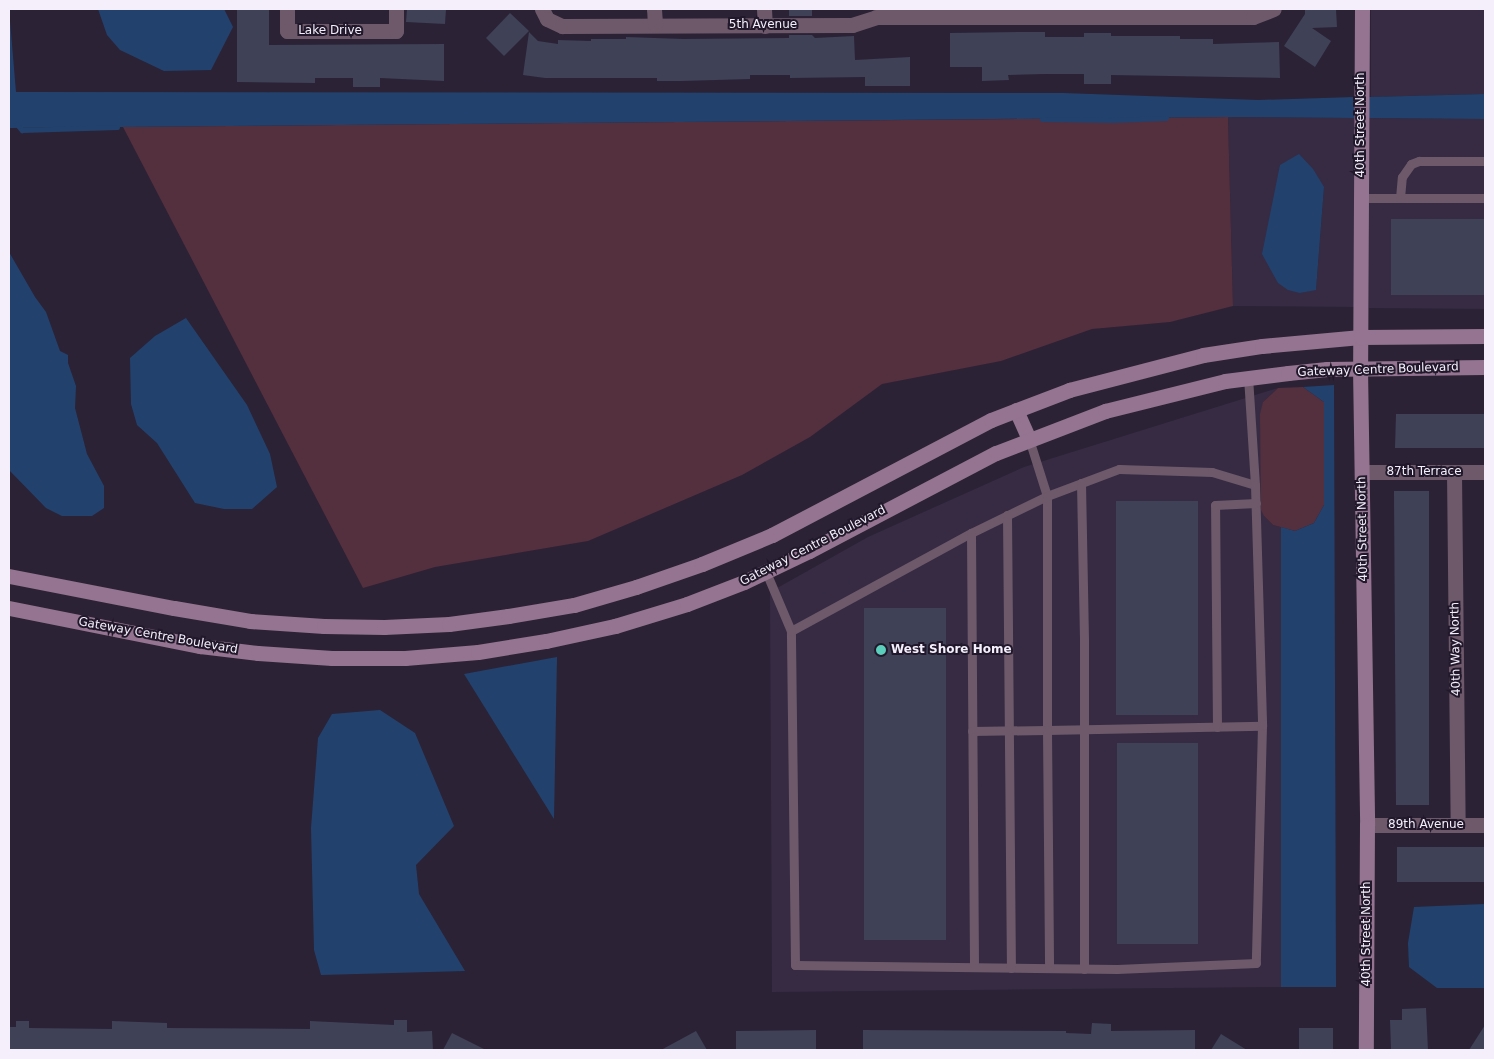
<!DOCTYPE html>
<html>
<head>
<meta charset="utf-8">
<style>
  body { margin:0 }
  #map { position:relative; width:1494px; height:1059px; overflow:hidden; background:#2b2235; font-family:"DejaVu Sans",sans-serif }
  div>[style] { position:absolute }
  .built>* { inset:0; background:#362b43 }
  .green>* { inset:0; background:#542f3e }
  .water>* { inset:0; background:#22426d }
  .stream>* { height:4.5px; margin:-2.25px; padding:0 2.25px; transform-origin:2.25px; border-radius:2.25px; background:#22426d }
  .building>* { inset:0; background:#3f4156 }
  .lane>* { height:9px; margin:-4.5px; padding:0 4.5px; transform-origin:4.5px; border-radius:4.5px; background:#6d596a }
  .street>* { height:15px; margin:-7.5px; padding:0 7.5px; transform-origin:7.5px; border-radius:7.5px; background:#6d596a }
  .secondary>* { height:15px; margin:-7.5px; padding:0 7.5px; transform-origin:7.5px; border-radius:7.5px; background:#947490 }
  .dots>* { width:14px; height:14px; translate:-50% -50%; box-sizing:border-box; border:2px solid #21192b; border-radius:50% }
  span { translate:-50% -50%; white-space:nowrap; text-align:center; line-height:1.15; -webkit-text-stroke:4px #21192b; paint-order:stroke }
  .street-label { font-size:12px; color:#f5effc }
  .poi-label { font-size:12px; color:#f5effc; font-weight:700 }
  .left { translate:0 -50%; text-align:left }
  .frame { position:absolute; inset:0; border:10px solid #f5effc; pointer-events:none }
</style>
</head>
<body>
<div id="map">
  <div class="built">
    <i style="clip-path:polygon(1371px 9px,1485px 9px,1485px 94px,1371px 97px)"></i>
    <i style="clip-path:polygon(evenodd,1228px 117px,1354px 118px,1354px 307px,1233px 306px,1228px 117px,1324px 187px,1316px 289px,1300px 293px,1324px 187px)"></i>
    <i style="clip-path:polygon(1369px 118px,1485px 119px,1485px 309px,1369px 308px)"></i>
    <i style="clip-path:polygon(1278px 388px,1263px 402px,1264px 516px,1273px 525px,1281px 527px,1281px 987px,772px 992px,770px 592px,868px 537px,1024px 467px)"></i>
  </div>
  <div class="green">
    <i style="clip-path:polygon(1228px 117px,1233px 306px,1170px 322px,1092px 329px,1001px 361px,882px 384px,810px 437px,742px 475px,588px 541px,435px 567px,363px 588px,123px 127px)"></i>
    <i style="clip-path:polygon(1303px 387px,1324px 402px,1324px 505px,1314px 523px,1295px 531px,1273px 525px,1264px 516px,1261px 510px,1260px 414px,1263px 402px,1278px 388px)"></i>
  </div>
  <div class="water">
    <i style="clip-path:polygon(9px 9px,16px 92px,1063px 93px,1258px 100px,1354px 97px,1354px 118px,1225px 117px,10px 128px)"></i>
    <i style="clip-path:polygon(98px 9px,224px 9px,233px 27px,211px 70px,164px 71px,120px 50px,107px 35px)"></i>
    <i style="clip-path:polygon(1485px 94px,1485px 119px,1369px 118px,1369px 97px)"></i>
    <i style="clip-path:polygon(1299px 154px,1313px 169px,1324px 187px,1316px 290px,1300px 293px,1288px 290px,1278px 283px,1262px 254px,1280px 165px)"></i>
    <i style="clip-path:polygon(9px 252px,35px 297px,46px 312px,60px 351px,68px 355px,68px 363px,76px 386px,75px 408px,87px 454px,104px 486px,104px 508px,92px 516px,62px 516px,46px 508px,9px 470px)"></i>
    <i style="clip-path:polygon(186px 318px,247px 405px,270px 454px,277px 487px,252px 509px,224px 509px,195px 503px,157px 443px,137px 425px,131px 404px,130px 358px,155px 336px)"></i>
    <i style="clip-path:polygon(1334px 385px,1336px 987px,1281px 987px,1281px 527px,1295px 531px,1314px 523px,1324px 505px,1324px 402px,1303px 387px)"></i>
    <i style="clip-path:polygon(557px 657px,554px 819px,464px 674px)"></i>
    <i style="clip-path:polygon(380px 710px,415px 733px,454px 826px,416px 865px,419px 894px,465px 971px,321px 975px,314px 950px,311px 828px,318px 738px,332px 714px)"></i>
    <i style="clip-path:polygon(1485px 904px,1485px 988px,1437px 988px,1409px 967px,1408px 943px,1414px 907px)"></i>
  </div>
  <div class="stream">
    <i style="left:1042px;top:119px;width:71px;rotate:0.8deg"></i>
    <i style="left:1113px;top:120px;width:53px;rotate:-2.2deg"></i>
    <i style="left:17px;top:124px;width:8px;rotate:50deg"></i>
    <i style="left:22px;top:130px;width:95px;rotate:-1.8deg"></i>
  </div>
  <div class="building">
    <i style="clip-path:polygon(237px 9px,269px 9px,269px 45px,444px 44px,444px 81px,380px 78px,380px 87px,353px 87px,353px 78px,315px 78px,315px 83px,237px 82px)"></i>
    <i style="clip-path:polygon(407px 9px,446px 9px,445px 24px,406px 22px)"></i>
    <i style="clip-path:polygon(789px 9px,812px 9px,812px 16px,789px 16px)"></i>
    <i style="clip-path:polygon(1305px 9px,1336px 9px,1337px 27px,1312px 28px,1331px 41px,1315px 67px,1284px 46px,1305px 14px)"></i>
    <i style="clip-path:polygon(510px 13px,529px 31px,504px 56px,486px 38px)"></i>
    <i style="clip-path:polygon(529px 32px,538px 41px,558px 44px,558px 40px,591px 41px,591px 39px,626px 39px,626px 37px,683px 39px,789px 38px,789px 35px,812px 35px,815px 38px,854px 36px,855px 60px,910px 57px,910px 86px,865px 86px,865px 77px,790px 78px,790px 75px,750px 75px,750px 79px,681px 81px,657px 81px,657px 78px,545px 78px,523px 75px)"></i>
    <i style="clip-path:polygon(1019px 32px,1045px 32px,1045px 37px,1084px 37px,1084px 33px,1111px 33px,1111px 36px,1180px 36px,1180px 39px,1213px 39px,1213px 44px,1279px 42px,1280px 78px,1111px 75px,1111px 84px,1084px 84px,1084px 74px,1044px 74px,1008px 75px,1009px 80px,982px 81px,982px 67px,950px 67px,950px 33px)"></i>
    <i style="clip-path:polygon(1391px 219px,1485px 219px,1485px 295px,1391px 295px)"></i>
    <i style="clip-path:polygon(1396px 414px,1485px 414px,1485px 448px,1395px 448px)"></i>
    <i style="clip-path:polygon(1394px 491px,1429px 491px,1429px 805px,1396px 805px)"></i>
    <i style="clip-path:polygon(1116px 501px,1198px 501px,1198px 715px,1116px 715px)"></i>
    <i style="clip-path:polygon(864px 608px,946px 608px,946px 940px,864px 940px)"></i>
    <i style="clip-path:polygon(1117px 743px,1198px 743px,1198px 944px,1117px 944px)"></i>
    <i style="clip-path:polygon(1397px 847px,1485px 847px,1485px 882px,1397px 882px)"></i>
    <i style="clip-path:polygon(1426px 1008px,1428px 1050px,1391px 1050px,1390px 1020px,1402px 1020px,1402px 1009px)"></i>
    <i style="clip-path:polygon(394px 1020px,407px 1020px,407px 1032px,432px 1031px,433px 1050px,9px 1050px,9px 1027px,16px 1027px,16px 1021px,29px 1021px,29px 1028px,112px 1029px,112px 1021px,167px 1023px,167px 1028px,310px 1029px,310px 1021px,394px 1025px)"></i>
    <i style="clip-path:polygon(1092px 1023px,1111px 1024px,1111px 1031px,1195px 1030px,1195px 1050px,863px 1050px,863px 1030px,1066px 1031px,1066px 1033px,1091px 1034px)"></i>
    <i style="clip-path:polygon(1485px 1025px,1485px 1050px,1469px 1050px)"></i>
    <i style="clip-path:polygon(1299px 1028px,1333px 1028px,1333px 1050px,1299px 1050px)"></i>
    <i style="clip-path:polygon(816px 1030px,816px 1050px,736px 1050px,736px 1031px)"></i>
    <i style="clip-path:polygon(696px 1031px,707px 1050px,661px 1050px)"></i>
    <i style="clip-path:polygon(452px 1033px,486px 1050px,443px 1050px)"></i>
    <i style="clip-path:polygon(1221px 1034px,1247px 1050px,1211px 1050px)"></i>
  </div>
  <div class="lane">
    <i style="left:1361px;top:198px;width:124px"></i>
    <i style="left:1400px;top:198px;width:21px;rotate:-85deg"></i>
    <i style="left:1402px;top:177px;width:16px;rotate:-55deg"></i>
    <i style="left:1411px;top:164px;width:9px;rotate:-21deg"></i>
    <i style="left:1419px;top:161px;width:66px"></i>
    <i style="left:1029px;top:439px;width:60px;rotate:72.5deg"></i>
    <i style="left:1047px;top:496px;width:234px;rotate:90deg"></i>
    <i style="left:1047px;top:730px;width:215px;rotate:-1.1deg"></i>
    <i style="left:1262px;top:726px;width:237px;rotate:91.5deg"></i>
    <i style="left:1256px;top:963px;width:139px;rotate:177.5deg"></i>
    <i style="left:1117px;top:969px;width:322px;rotate:-179.3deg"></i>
    <i style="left:795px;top:965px;width:334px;rotate:-90.7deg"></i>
    <i style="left:791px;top:631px;width:205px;rotate:-28.6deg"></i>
    <i style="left:971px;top:533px;width:85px;rotate:-26deg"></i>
    <i style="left:1047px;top:496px;width:77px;rotate:-20.6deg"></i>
    <i style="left:1119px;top:469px;width:93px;rotate:1.8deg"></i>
    <i style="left:1212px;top:472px;width:45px;rotate:16.8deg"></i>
    <i style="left:1255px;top:485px;width:107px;rotate:-93.7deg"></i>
    <i style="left:1081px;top:483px;width:158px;rotate:88.9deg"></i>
    <i style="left:1084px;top:641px;width:328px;rotate:90deg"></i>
    <i style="left:1255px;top:485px;width:241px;rotate:88.3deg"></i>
    <i style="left:1007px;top:515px;width:453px;rotate:89.5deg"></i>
    <i style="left:971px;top:533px;width:434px;rotate:89.6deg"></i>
    <i style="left:766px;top:572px;width:64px;rotate:67deg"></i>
    <i style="left:1217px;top:727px;width:222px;rotate:-90.5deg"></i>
    <i style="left:1215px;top:505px;width:41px;rotate:-2.8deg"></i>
    <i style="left:972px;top:731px;width:75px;rotate:-0.8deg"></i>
    <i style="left:1047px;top:730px;width:238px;rotate:89.5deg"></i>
  </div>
  <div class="street">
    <i style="left:287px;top:9px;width:22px;rotate:90deg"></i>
    <i style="left:287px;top:31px;width:109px"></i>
    <i style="left:396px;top:31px;width:22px;rotate:-90deg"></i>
    <i style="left:542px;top:9px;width:11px;rotate:63deg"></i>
    <i style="left:547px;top:19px;width:17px;rotate:25deg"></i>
    <i style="left:562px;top:26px;width:290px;rotate:-0.2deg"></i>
    <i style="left:852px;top:25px;width:25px;rotate:-18deg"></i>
    <i style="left:876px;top:17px;width:377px"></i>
    <i style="left:1253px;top:17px;width:22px;rotate:-21deg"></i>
    <i style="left:654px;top:9px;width:16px;rotate:86deg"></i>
    <i style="left:764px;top:9px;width:17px;rotate:87deg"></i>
    <i style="left:1363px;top:472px;width:122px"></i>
    <i style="left:1454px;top:472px;width:353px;rotate:89.4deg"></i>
    <i style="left:1367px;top:825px;width:118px"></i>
  </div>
  <div class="secondary">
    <i style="left:1362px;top:9px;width:359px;rotate:90.3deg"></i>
    <i style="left:1360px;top:368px;width:457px;rotate:89.1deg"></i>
    <i style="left:1367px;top:825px;width:225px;rotate:90.3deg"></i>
    <i style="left:1016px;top:410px;width:32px;rotate:66deg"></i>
    <i style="left:9px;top:576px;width:168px;rotate:11deg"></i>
    <i style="left:174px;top:608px;width:77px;rotate:9.7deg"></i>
    <i style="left:250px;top:621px;width:74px;rotate:3.9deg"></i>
    <i style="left:324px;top:626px;width:60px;rotate:1deg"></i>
    <i style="left:384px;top:627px;width:65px;rotate:-2.6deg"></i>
    <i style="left:449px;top:624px;width:60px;rotate:-7.7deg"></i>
    <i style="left:508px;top:616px;width:67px;rotate:-9.5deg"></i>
    <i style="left:574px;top:605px;width:65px;rotate:-16.2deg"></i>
    <i style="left:636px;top:587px;width:70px;rotate:-19.2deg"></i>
    <i style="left:702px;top:564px;width:76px;rotate:-22.5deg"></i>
    <i style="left:772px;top:535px;width:247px;rotate:-27.7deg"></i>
    <i style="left:991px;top:420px;width:84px;rotate:-21deg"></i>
    <i style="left:1069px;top:390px;width:138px;rotate:-14.6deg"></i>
    <i style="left:1203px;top:355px;width:60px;rotate:-8.7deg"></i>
    <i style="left:1262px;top:346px;width:99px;rotate:-5.2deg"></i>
    <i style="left:1361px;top:337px;width:124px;rotate:-0.5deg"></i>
    <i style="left:9px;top:608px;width:195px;rotate:11.3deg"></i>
    <i style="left:200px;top:646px;width:58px;rotate:6.9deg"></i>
    <i style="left:258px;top:653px;width:74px;rotate:3.9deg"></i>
    <i style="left:332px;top:658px;width:73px"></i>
    <i style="left:405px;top:658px;width:73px;rotate:-4.7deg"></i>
    <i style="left:478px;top:652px;width:69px;rotate:-9.2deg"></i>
    <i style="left:546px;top:641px;width:71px;rotate:-12.3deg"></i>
    <i style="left:615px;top:626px;width:75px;rotate:-17deg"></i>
    <i style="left:687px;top:604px;width:61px;rotate:-21.1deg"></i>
    <i style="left:744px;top:582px;width:72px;rotate:-25.5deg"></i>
    <i style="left:809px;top:551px;width:211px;rotate:-27.7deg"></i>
    <i style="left:996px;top:453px;width:117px;rotate:-21.1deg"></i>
    <i style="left:1105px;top:411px;width:124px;rotate:-14deg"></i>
    <i style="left:1225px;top:381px;width:64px;rotate:-7.2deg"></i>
    <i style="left:1288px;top:373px;width:39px;rotate:-6deg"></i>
    <i style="left:1327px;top:369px;width:158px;rotate:-0.7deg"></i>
  </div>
  <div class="dots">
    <i style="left:881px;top:650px;background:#5bcebc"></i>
  </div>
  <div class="street-label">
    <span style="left:763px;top:25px">5th Avenue</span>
    <span style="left:330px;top:31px">Lake Drive</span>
    <span style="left:1361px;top:125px;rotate:-90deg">40th Street North</span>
    <span style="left:1378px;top:370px;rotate:-2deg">Gateway Centre Boulevard</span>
    <span style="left:1424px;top:472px">87th Terrace</span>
    <span style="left:1363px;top:529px;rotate:-91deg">40th Street North</span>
    <span style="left:813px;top:546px;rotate:-27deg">Gateway Centre Boulevard</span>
    <span style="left:158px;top:636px;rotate:10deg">Gateway Centre Boulevard</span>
    <span style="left:1456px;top:649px;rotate:-91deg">40th Way North</span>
    <span style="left:1426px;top:825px">89th Avenue</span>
    <span style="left:1367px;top:934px;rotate:-90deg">40th Street North</span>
  </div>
  <div class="poi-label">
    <span class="left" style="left:891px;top:650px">West Shore Home</span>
  </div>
  <div class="frame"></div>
</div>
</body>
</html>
